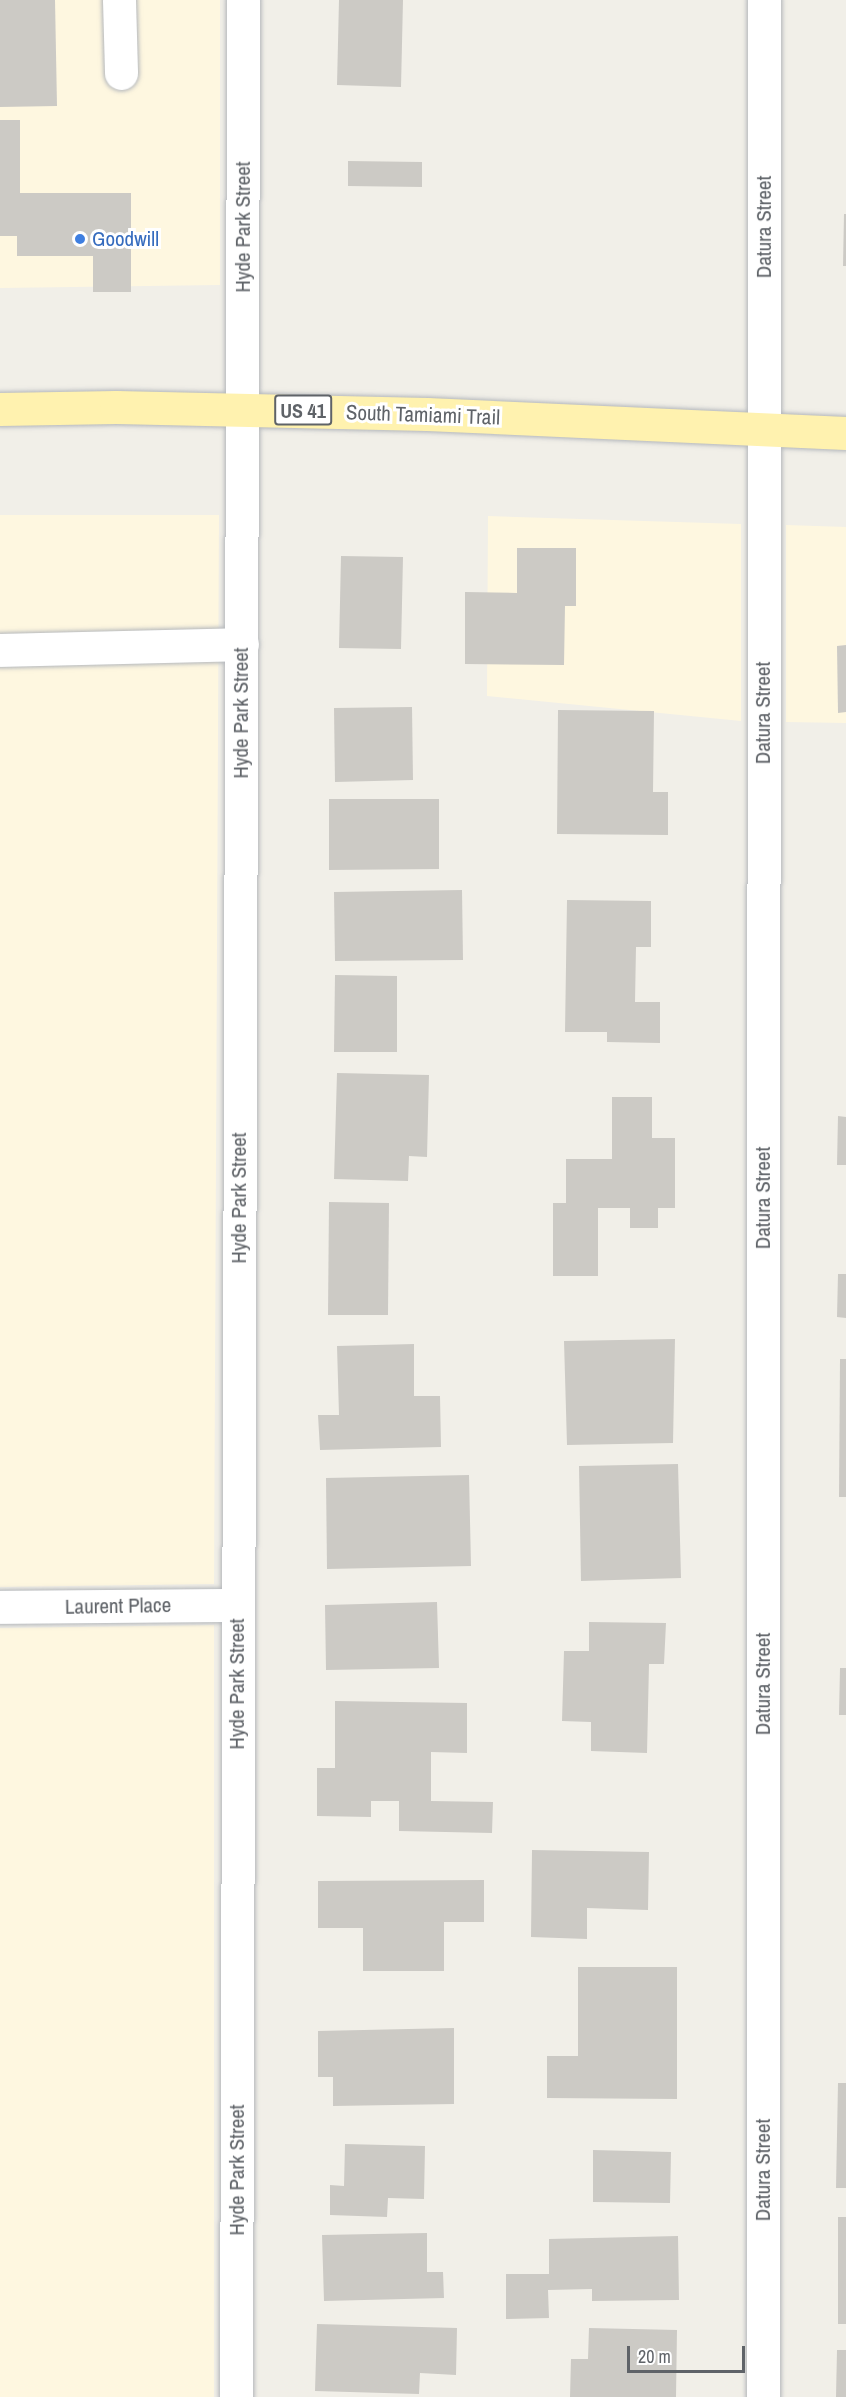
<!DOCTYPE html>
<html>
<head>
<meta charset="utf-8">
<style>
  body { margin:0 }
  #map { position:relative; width:846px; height:2397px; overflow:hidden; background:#f1efe8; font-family:"Archivo Narrow",sans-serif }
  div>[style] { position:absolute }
  .commercial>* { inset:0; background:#fef7e0 }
  .building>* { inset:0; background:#cccac5 }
  .roads { filter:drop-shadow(0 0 2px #b5b8bc) drop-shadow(0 0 2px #b5b8bc) }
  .minor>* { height:33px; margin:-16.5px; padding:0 16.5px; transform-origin:16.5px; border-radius:16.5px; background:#fff }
  .major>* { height:33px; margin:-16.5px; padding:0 16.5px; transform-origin:16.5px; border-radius:16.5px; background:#fff2af }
  .dots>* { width:16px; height:16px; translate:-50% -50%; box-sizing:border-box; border:3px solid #fff; border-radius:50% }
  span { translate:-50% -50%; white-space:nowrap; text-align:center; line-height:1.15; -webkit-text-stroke:6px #fff; paint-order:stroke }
  .shield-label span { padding:2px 4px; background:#fff; border:2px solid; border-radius:4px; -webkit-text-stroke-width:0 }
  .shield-label { font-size:20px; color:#5f6368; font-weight:700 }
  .street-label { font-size:21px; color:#5f6368 }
  .shop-label { font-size:21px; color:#366cbe }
  .left { translate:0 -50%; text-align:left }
  .scale { position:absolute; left:627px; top:2346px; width:118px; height:27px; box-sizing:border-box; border:3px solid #5f6368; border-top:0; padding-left:8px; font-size:18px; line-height:21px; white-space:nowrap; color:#5f6368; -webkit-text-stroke:4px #fff; paint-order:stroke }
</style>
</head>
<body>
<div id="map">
  <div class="commercial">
    <i style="clip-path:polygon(0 0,220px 0,220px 285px,0 288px)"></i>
    <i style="clip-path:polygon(0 515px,219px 515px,214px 1584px,0 1587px)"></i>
    <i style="clip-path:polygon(488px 516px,741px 524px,741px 721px,487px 696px)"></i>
    <i style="clip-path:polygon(786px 525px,846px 527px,846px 723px,786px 722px)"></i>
    <i style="clip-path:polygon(214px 1625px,214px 2397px,0 2397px,0 1628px)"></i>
  </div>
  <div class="building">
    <i style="clip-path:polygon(0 0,55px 0,57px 106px,0 107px)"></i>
    <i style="clip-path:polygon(339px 0,403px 0,401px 87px,337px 85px)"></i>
    <i style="clip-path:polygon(0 120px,20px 120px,20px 193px,131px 193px,131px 292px,93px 292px,93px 256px,17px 256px,17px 236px,0 236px)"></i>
    <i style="clip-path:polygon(348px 161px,422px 162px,422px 187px,348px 186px)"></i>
    <i style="clip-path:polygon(844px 214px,846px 214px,846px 266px,843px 266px)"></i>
    <i style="clip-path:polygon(517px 548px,576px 548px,576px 606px,565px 606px,564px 665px,465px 664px,465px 592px,517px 593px)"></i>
    <i style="clip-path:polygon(341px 556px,403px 557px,401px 649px,339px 648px)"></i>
    <i style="clip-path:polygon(846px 645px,846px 712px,838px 713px,837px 646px)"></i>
    <i style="clip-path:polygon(412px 707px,413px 780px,335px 782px,334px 708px)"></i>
    <i style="clip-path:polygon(558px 710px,654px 711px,653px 792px,668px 792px,668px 835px,557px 834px)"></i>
    <i style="clip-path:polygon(329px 799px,439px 799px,439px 869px,329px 870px)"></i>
    <i style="clip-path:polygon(462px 890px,463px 960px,335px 961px,334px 892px)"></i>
    <i style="clip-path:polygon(567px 900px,651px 901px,651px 947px,636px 947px,635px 1002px,660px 1002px,660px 1043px,607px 1042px,607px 1032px,565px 1032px)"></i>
    <i style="clip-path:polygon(335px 975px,397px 976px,397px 1052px,334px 1052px)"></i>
    <i style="clip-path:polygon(337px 1073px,429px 1075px,427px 1157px,409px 1156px,408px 1181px,334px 1179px)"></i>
    <i style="clip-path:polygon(612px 1097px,652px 1097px,652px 1138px,675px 1138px,675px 1208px,658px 1208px,658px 1228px,630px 1228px,630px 1208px,598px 1208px,598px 1276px,553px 1276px,553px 1203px,566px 1203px,566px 1159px,612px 1159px)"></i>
    <i style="clip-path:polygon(838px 1116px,846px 1117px,846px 1165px,837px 1165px)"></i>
    <i style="clip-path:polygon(329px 1202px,389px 1203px,388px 1315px,328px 1315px)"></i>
    <i style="clip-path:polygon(838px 1274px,846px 1274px,846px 1318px,837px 1317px)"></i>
    <i style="clip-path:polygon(675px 1339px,673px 1443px,567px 1445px,564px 1341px)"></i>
    <i style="clip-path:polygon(414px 1344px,414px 1396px,440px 1396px,441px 1447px,320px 1450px,318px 1415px,339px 1415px,337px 1346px)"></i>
    <i style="clip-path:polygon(840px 1359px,846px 1359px,846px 1497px,839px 1497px)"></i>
    <i style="clip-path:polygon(678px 1464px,681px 1578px,581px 1581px,579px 1466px)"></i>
    <i style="clip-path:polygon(469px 1475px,471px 1566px,327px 1569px,326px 1478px)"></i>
    <i style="clip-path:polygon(437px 1602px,439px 1668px,326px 1670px,325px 1605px)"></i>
    <i style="clip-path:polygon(589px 1622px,666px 1623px,664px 1664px,649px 1664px,647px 1753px,591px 1751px,591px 1722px,562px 1721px,564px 1651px,589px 1651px)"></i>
    <i style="clip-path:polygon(840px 1668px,846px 1668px,846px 1715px,839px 1715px)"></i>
    <i style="clip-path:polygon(335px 1701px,467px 1703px,467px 1753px,431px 1752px,431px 1801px,493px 1802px,492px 1833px,399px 1831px,399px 1801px,371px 1801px,371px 1817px,317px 1816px,317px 1768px,335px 1768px)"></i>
    <i style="clip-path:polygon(532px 1850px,649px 1852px,648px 1910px,587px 1908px,587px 1939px,531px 1937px)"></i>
    <i style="clip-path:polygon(484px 1880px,484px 1922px,444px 1922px,444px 1971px,363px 1971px,363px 1928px,318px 1928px,318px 1881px)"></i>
    <i style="clip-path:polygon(578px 1967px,677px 1967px,677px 2099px,547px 2098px,547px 2056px,578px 2056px)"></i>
    <i style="clip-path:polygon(454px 2028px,454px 2104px,333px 2106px,333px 2077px,318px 2077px,318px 2031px)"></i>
    <i style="clip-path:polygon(838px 2083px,846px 2083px,846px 2188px,836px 2188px)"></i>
    <i style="clip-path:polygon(345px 2144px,425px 2146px,424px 2199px,388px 2198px,387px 2217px,330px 2215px,330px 2185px,344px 2186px)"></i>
    <i style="clip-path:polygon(593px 2150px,671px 2152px,670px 2203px,593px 2202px)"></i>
    <i style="clip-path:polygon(838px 2217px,846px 2217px,846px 2324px,838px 2324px)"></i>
    <i style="clip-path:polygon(427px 2233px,427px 2272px,443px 2272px,444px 2298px,324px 2301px,322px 2235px)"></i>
    <i style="clip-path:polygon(678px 2236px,679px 2300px,592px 2301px,592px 2289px,548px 2290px,549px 2318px,506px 2319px,506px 2274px,549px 2274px,549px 2239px)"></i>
    <i style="clip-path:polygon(317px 2324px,457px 2328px,456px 2375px,420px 2373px,419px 2394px,315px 2391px)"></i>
    <i style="clip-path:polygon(589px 2328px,677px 2330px,676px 2397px,570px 2397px,571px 2359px,588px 2359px)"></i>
    <i style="clip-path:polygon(837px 2350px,846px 2350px,846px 2397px,836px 2397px)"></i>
  </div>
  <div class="roads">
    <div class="minor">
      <i style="left:119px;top:0;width:73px;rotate:88.4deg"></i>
      <i style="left:0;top:650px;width:242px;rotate:-1.4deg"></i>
      <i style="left:0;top:1607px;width:237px;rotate:-0.5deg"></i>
      <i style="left:236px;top:2397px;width:2397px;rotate:-89.83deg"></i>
      <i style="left:763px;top:2397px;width:2397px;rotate:-89.98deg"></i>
    </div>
    <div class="major">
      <i style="left:0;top:409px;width:116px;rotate:-1deg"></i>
      <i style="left:116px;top:407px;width:311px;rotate:1.3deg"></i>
      <i style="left:427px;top:414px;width:419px;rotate:2.6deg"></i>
    </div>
  </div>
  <div class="dots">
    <i style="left:80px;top:239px;background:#3f7fe0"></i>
  </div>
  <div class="shield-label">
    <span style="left:303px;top:410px">US 41</span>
  </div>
  <div class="street-label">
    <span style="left:243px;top:227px;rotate:-90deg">Hyde Park Street</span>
    <span style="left:764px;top:227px;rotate:-90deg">Datura Street</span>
    <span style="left:423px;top:415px;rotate:2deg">South Tamiami Trail</span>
    <span style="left:241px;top:713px;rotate:-90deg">Hyde Park Street</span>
    <span style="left:763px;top:713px;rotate:-90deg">Datura Street</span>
    <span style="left:239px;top:1198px;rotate:-90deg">Hyde Park Street</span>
    <span style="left:763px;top:1198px;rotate:-90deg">Datura Street</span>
    <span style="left:118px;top:1606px;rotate:-1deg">Laurent Place</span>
    <span style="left:237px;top:1684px;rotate:-90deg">Hyde Park Street</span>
    <span style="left:763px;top:1684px;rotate:-90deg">Datura Street</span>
    <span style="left:237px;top:2170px;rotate:-90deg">Hyde Park Street</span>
    <span style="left:763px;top:2170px;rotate:-90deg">Datura Street</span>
  </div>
  <div class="shop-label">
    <span class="left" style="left:92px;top:239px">Goodwill</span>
  </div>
  <div class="scale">20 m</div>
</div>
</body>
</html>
